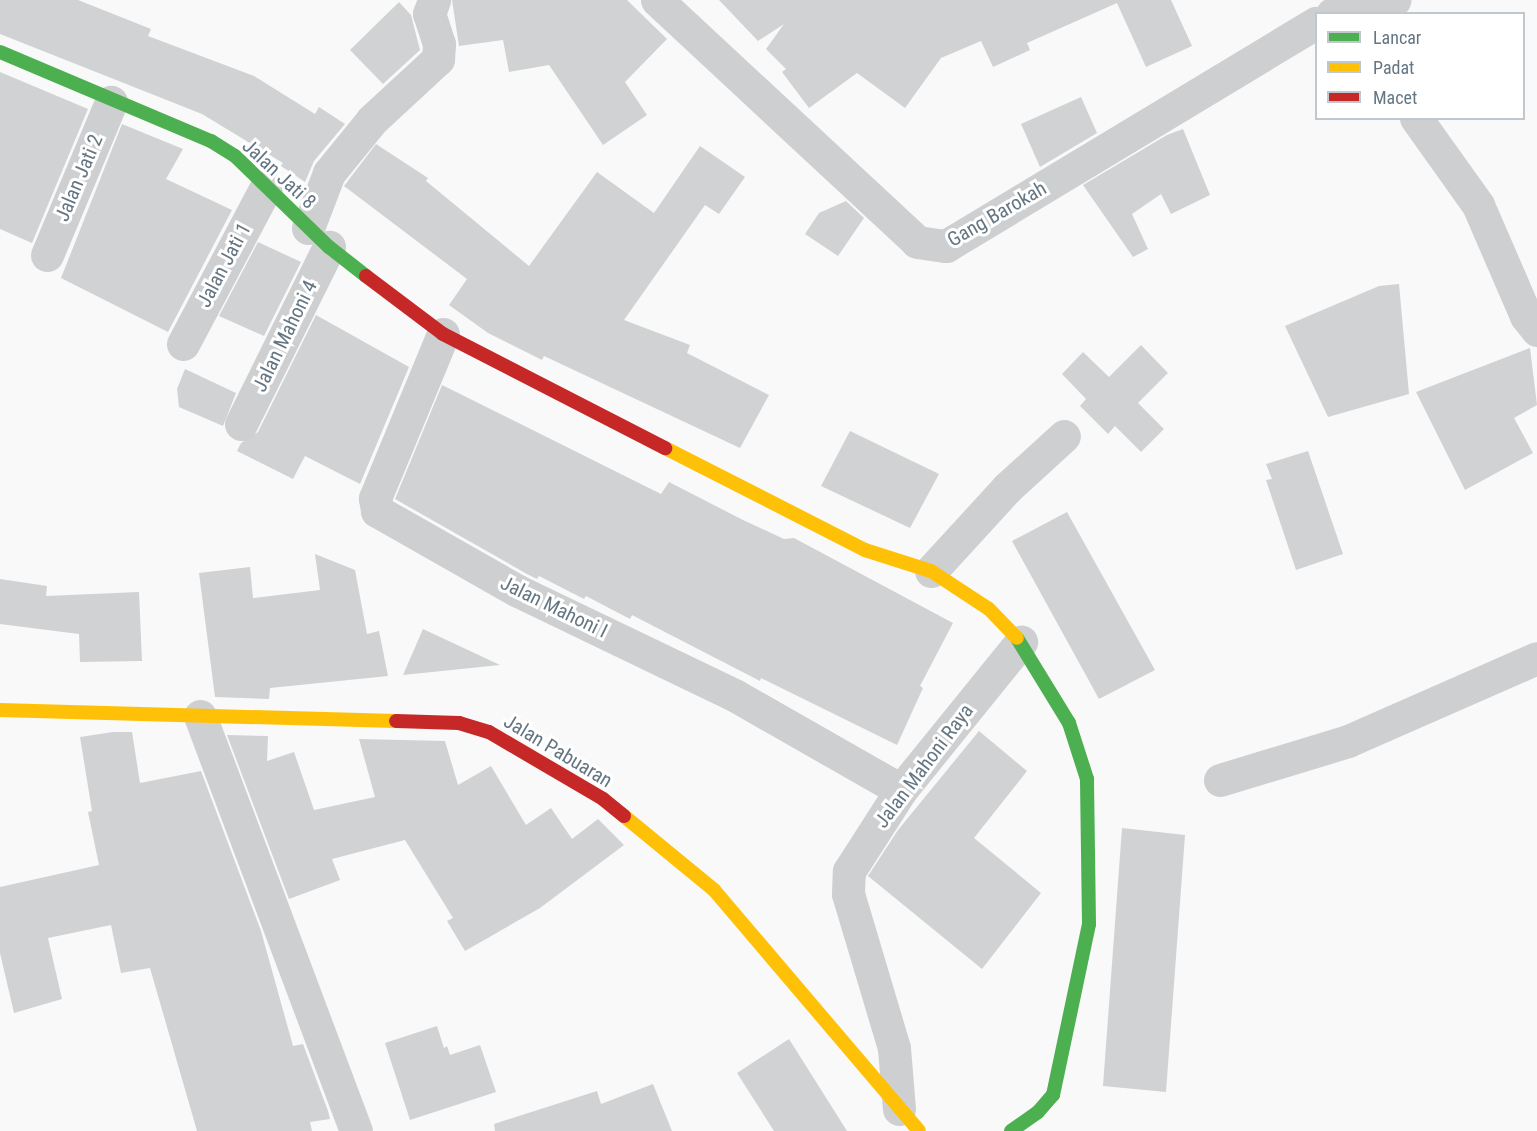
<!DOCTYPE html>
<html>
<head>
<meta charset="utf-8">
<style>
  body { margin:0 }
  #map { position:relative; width:1537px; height:1131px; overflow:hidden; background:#f9f9f9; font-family:"Roboto Condensed",sans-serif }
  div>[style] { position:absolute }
  .building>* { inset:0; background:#d0d2d3 }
  .street>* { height:33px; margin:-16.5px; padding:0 16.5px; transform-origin:16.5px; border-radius:16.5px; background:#cecfd0 }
  .fast>* { height:14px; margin:-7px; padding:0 7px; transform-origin:7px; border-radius:7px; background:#4caf50 }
  .slow>* { height:14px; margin:-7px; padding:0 7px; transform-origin:7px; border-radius:7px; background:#ffc107 }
  .jam>* { height:14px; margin:-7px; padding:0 7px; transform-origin:7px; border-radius:7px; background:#c62828 }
  span { translate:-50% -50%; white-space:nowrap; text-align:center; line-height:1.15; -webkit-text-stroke:6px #fff; paint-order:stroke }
  .street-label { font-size:20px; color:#657683 }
  .legend { position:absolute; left:1315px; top:12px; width:210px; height:108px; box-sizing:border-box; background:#fff; border:2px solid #c1c8cd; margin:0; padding:8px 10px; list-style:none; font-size:18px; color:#657683 }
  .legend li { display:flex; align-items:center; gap:12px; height:30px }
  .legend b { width:30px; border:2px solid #c1c8cd }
</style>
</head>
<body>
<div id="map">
  <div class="building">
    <i style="clip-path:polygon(0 0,78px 0,151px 29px,148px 36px,254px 76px,315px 114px,319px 107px,345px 124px,314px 161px,305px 182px,281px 166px,283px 163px,202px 114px,0 34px)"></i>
    <i style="clip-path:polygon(452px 0,627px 0,667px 39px,625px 82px,647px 115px,603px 145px,549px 65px,509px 72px,503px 40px,459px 46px)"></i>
    <i style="clip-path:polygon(719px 0,1171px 0,1192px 46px,1146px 67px,1117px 3px,1027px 43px,1030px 50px,993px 67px,981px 41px,941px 58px,905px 108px,857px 73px,809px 108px,782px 72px,786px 69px,766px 49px,784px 24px,758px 41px)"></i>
    <i style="clip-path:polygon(399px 2px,411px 15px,420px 50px,383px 84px,350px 50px)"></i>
    <i style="clip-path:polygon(0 72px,88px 109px,32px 243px,0 229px)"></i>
    <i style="clip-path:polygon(1081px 97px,1097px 133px,1040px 167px,1021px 124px)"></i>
    <i style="clip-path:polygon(122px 124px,183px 149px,166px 179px,232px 210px,168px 332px,61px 278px)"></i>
    <i style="clip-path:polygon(1183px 129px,1210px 195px,1171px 214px,1161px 194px,1132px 214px,1148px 249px,1133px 257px,1083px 185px,1167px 135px)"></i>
    <i style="clip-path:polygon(376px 144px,428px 178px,426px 181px,529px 266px,597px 172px,654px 213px,700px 146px,745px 177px,719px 214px,705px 205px,624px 320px,690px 345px,687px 353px,769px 395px,740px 448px,544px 356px,542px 360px,488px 333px,449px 305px,467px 279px,344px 186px)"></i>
    <i style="clip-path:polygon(846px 201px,864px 218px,838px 256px,805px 234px,819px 213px)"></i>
    <i style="clip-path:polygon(258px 242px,301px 262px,264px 336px,219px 316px)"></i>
    <i style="clip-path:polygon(1399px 284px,1409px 394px,1328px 417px,1285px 326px,1379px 286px)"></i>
    <i style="clip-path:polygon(316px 315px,409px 367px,360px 484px,305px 456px,293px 479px,237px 451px,241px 443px,258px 432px)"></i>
    <i style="clip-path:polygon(1141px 345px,1168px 373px,1138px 403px,1164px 429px,1141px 452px,1115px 426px,1108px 434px,1080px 406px,1086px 399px,1062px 374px,1083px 352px,1109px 377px)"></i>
    <i style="clip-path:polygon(1530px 348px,1537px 405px,1514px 418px,1533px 453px,1465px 490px,1416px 392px)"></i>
    <i style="clip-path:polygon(185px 369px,236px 393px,223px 426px,179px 407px,177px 389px)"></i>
    <i style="clip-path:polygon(442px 385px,661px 494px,669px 482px,743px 520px,784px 539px,794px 538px,953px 623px,920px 686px,923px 688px,897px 745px,761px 678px,760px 681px,632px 615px,630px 619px,586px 596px,584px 599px,539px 576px,537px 579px,527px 574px,395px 499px)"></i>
    <i style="clip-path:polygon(850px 431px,939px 474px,910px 528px,821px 486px)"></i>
    <i style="clip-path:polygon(1308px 451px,1343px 554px,1296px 570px,1266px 480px,1272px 479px,1266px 464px)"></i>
    <i style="clip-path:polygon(1067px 512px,1155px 670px,1099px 699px,1012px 541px)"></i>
    <i style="clip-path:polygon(315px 554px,355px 570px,367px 634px,379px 631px,388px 676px,270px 688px,269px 699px,215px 697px,199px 573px,250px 567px,253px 598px,320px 590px)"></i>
    <i style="clip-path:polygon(0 579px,47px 586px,46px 596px,139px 592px,142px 661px,80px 662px,79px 634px,0 624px)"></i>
    <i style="clip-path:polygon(423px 629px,500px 665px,403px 675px)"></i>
    <i style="clip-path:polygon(979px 731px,1027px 771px,974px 838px,1041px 893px,982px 969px,868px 876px,898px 830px)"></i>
    <i style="clip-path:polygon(113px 732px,132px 732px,140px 783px,201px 771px,261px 931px,293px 1046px,303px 1044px,328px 1111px,330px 1119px,310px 1122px,312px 1131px,197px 1131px,150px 968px,121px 973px,111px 925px,48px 938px,62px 999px,14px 1013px,0 953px,0 887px,99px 865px,88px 812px,92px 811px,80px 737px)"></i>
    <i style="clip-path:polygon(227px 735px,268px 736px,267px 761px,294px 752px,314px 810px,375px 797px,359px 739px,445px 741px,458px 785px,491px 766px,526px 825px,551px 808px,572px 839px,598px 819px,624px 845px,540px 908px,465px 951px,447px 921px,453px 918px,405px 840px,332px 859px,340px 880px,289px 899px)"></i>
    <i style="clip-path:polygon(1122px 828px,1185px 835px,1166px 1092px,1103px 1086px)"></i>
    <i style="clip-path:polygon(437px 1026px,444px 1048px,447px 1046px,450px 1055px,480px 1045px,496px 1092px,410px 1120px,385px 1043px)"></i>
    <i style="clip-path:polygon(789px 1039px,847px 1131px,774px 1131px,737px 1073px)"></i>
    <i style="clip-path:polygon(653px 1084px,672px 1131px,495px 1131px,494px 1124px,597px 1091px,601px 1104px)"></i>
  </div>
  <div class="street">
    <i style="left:657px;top:0;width:355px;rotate:42.9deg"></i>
    <i style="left:917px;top:242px;width:29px;rotate:8deg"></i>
    <i style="left:946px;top:246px;width:432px;rotate:-31.1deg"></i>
    <i style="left:1332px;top:14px;width:64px;rotate:-12.7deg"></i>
    <i style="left:1416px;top:118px;width:107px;rotate:54.5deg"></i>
    <i style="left:1478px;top:205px;width:121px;rotate:66.6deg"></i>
    <i style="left:1526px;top:316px;width:18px;rotate:52deg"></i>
    <i style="left:308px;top:228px;width:59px;rotate:-69.1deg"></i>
    <i style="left:329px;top:173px;width:68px;rotate:-50.9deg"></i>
    <i style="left:372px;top:120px;width:90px;rotate:-42.7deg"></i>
    <i style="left:438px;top:59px;width:15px;rotate:-86deg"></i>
    <i style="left:439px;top:44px;width:32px;rotate:-108deg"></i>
    <i style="left:429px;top:14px;width:15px;rotate:-70deg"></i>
    <i style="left:47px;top:255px;width:166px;rotate:-67.3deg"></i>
    <i style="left:443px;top:334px;width:178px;rotate:112.5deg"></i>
    <i style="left:375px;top:498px;width:13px;rotate:81deg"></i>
    <i style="left:377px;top:511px;width:162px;rotate:29.6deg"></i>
    <i style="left:518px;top:591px;width:242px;rotate:25.7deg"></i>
    <i style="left:736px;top:696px;width:190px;rotate:29.7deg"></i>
    <i style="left:183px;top:344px;width:178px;rotate:-62.1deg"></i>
    <i style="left:241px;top:424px;width:198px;rotate:-63.6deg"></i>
    <i style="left:931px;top:571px;width:113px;rotate:-47.5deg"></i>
    <i style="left:1007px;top:488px;width:77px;rotate:-42.4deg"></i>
    <i style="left:200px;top:716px;width:443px;rotate:69.4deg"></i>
    <i style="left:1220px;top:780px;width:134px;rotate:-16.9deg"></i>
    <i style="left:1348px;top:741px;width:206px;rotate:-23.7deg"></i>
    <i style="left:899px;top:1109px;width:61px;rotate:-94.7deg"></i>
    <i style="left:894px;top:1048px;width:161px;rotate:-106.6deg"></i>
    <i style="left:848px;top:894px;width:23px;rotate:-88deg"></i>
    <i style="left:849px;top:871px;width:96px;rotate:-57.3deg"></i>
    <i style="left:901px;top:790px;width:191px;rotate:-51deg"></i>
  </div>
  <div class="fast">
    <i style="left:0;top:52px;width:229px;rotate:22.9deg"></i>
    <i style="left:211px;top:141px;width:28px;rotate:32deg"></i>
    <i style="left:235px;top:156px;width:131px;rotate:44.1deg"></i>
    <i style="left:329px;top:247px;width:47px;rotate:38.1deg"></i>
    <i style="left:1011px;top:1131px;width:33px;rotate:-35deg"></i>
    <i style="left:1038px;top:1112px;width:23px;rotate:-49deg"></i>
    <i style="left:1053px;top:1095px;width:175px;rotate:-78.1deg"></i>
    <i style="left:1089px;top:924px;width:145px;rotate:-90.8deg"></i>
    <i style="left:1087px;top:779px;width:59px;rotate:-107.8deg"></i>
    <i style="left:1069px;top:723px;width:100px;rotate:-121.5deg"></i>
  </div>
  <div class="slow">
    <i style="left:665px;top:448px;width:225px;rotate:27deg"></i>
    <i style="left:865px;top:550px;width:69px;rotate:17.7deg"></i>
    <i style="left:931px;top:571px;width:69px;rotate:33.2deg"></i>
    <i style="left:989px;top:609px;width:40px;rotate:46deg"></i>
    <i style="left:0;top:710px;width:396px;rotate:1.6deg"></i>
    <i style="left:624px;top:816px;width:117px;rotate:39.4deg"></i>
    <i style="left:714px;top:890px;width:316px;rotate:49.6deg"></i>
  </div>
  <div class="jam">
    <i style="left:366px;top:276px;width:96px;rotate:37deg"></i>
    <i style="left:443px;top:334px;width:250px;rotate:27.2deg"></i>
    <i style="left:396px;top:721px;width:63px;rotate:1.8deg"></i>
    <i style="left:459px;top:723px;width:31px;rotate:17deg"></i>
    <i style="left:489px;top:732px;width:132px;rotate:30.4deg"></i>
    <i style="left:603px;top:799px;width:27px;rotate:39deg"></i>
  </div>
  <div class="street-label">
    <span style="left:279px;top:174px;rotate:43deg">Jalan Jati 8</span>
    <span style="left:79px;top:178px;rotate:-67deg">Jalan Jati 2</span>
    <span style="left:997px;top:214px;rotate:-30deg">Gang Barokah</span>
    <span style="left:224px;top:265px;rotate:-62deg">Jalan Jati 1</span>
    <span style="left:285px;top:336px;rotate:-64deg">Jalan Mahoni 4</span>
    <span style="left:554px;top:607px;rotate:26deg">Jalan Mahoni I</span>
    <span style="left:558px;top:751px;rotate:31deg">Jalan Pabuaran</span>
    <span style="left:924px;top:766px;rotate:-53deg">Jalan Mahoni Raya</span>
  </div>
  <ul class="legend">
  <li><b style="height:8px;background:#4caf50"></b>Lancar</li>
  <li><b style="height:8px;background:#ffc107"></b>Padat</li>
  <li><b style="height:8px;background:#c62828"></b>Macet</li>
  </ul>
</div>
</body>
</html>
